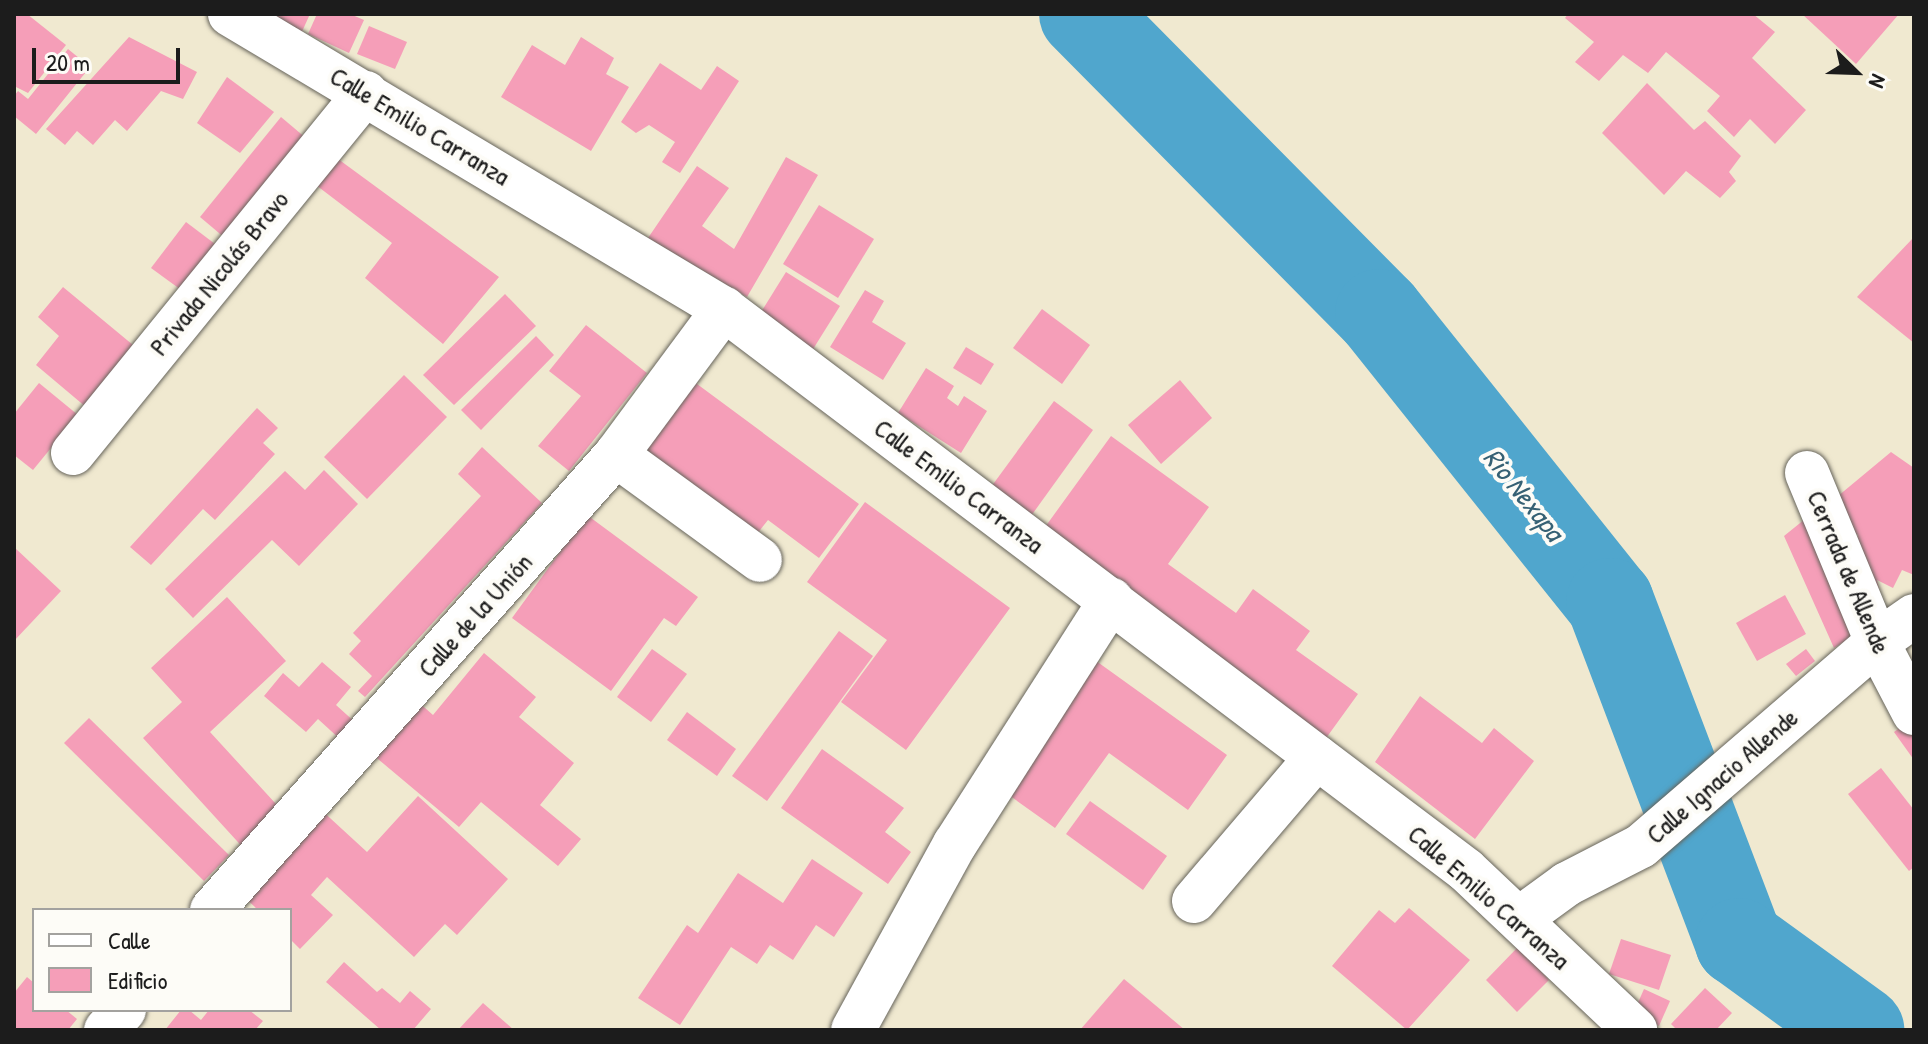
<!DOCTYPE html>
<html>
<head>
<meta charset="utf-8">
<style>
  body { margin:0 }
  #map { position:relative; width:1928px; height:1044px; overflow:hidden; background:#f0e9d0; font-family:"Patrick Hand",sans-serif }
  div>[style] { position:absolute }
  .river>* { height:88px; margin:-44px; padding:0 44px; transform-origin:44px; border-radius:44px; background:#50a6cd }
  .building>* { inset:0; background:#f59eb8 }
  .roads { filter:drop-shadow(0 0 2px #66645b) drop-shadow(0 0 2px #66645b) }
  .street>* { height:44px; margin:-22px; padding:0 22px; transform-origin:22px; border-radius:22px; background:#fff }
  span { translate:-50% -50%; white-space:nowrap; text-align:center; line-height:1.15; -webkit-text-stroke:8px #fdfcf7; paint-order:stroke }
  .street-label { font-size:26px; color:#1c1c1c }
  .water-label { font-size:28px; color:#366174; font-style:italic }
  .frame { position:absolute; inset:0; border:16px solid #1c1c1c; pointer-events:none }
  .legend { position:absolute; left:32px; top:908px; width:260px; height:104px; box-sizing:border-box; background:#fdfcf7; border:2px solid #a3a29f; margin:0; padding:10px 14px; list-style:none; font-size:24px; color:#1c1c1c }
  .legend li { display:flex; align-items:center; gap:16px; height:40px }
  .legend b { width:40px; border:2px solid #a3a29f }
  .north { position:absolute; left:1816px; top:32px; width:80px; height:80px; -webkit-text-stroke:6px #fdfcf7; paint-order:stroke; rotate:113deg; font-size:22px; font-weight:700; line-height:32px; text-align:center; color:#1c1c1c }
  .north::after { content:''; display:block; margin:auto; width:28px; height:36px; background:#1c1c1c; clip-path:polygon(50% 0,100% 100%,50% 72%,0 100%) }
  .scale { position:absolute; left:32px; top:48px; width:148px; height:36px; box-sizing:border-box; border:4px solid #1c1c1c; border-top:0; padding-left:10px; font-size:24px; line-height:28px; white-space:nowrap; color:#1c1c1c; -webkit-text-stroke:6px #fdfcf7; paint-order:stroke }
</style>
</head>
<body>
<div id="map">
  <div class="river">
    <i style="left:1083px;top:14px;width:421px;rotate:45.3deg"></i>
    <i style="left:1379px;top:313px;width:370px;rotate:51.4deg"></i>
    <i style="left:1610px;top:602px;width:364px;rotate:69.2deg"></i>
    <i style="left:1739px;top:942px;width:150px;rotate:36deg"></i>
  </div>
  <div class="building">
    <i style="clip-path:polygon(14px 14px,27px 14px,66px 45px,28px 93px,14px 86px)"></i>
    <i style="clip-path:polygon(252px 14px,310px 14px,300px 36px)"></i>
    <i style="clip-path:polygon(317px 14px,350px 14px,364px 20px,349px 53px,308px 34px)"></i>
    <i style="clip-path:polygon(1568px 14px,1753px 14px,1775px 32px,1752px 58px,1806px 110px,1775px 144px,1750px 119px,1734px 137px,1707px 111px,1720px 96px,1666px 52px,1648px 73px,1623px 55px,1599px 81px,1575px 62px,1594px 42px,1565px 18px)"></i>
    <i style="clip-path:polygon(1802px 14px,1899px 14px,1856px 64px)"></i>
    <i style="clip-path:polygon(369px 26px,407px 42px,395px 69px,357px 54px)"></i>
    <i style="clip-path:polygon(129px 37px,197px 72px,183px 99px,161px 91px,127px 131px,115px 120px,93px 145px,77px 131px,65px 145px,46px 129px)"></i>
    <i style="clip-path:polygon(581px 37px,614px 58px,606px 74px,629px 87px,591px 151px,501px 97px,532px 45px,565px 65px)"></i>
    <i style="clip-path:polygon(68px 49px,90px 67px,36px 134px,14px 116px,14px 96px,18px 91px,28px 99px)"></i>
    <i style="clip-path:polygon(660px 63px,701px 90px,717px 66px,739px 81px,680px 173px,662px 162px,675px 142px,649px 125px,636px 133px,621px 122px)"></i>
    <i style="clip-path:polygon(227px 77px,274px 112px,240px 153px,197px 123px)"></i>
    <i style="clip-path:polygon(1647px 83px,1694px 130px,1705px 121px,1741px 156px,1729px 172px,1736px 181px,1720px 198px,1686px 171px,1664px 195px,1602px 133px)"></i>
    <i style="clip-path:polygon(281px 117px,313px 144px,232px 244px,200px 217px)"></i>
    <i style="clip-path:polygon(334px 156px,499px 277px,443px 344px,365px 278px,392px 243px,312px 182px)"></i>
    <i style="clip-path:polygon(786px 157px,818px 175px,747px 297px,648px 238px,697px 166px,729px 188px,702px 226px,734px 249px)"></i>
    <i style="clip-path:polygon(819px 205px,874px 239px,838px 298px,783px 264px)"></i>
    <i style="clip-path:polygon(186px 222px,223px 250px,188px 295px,151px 268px)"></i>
    <i style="clip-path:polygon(1914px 237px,1914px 343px,1857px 297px)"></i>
    <i style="clip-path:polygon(786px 272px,840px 306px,810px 354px,756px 320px)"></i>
    <i style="clip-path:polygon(63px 287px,133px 345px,93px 413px,36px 365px,59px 336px,38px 317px)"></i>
    <i style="clip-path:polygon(865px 290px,884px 301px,872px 322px,906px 343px,883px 380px,830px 347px)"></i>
    <i style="clip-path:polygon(505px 294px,536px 326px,454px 405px,423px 375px)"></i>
    <i style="clip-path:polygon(1042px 309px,1090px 345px,1062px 384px,1013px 348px)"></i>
    <i style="clip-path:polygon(586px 325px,647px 373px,569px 471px,538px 446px,581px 396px,549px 371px)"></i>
    <i style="clip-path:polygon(536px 336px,554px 355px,481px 430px,461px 410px)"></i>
    <i style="clip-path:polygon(966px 347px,994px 364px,981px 385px,953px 368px)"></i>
    <i style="clip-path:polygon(926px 368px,954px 386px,947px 398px,958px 406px,964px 396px,987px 411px,961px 453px,898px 413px)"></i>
    <i style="clip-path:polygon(404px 375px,447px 417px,367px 499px,324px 457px)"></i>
    <i style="clip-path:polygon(1180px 380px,1212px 418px,1161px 464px,1128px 425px)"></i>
    <i style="clip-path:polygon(693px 381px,859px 504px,819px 558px,768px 520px,753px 539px,638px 455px)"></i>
    <i style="clip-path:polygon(39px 383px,78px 415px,33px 470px,14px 455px,14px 414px)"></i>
    <i style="clip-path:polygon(1054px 401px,1093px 430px,1031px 516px,991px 487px)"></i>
    <i style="clip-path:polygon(257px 408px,278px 428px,263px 443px,275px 454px,215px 520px,203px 509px,151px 565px,130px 547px)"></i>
    <i style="clip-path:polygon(1111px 436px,1209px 507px,1168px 564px,1236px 613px,1253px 589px,1310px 631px,1296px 650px,1358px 694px,1324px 741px,1040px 534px)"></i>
    <i style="clip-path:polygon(482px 447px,542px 503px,365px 697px,358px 691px,372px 676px,349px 654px,361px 641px,353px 633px,481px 496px,458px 474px)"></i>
    <i style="clip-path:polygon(1891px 452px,1914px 468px,1914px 575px,1902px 570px,1893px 588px,1877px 580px,1885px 616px,1834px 648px,1784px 536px,1810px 515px,1854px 544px,1858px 535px,1820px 511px)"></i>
    <i style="clip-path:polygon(324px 470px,358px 504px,299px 566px,272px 540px,193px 618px,165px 589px,285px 471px,305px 490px)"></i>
    <i style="clip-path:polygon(865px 502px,1010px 608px,906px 750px,841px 702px,887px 640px,807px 582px)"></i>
    <i style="clip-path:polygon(587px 515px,698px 597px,676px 626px,664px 618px,611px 691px,512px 618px)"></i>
    <i style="clip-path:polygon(14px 547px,61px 591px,14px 641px)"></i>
    <i style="clip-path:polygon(1785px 595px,1806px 634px,1757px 661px,1736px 623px)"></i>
    <i style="clip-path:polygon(227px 597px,286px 661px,210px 732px,287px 816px,247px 852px,143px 738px,182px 702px,151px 668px)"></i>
    <i style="clip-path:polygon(839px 631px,873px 656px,767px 801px,732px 776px)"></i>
    <i style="clip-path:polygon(652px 649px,687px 674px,651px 722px,617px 697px)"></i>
    <i style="clip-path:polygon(1806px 649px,1815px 661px,1796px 676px,1786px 664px)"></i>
    <i style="clip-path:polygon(484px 653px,536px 697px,519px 717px,574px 763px,540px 805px,581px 839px,558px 866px,481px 802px,459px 827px,372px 754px,416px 700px,433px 715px)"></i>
    <i style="clip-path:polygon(1092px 658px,1227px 755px,1188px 810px,1109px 753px,1055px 828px,999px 788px)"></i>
    <i style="clip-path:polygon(322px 662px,351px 687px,336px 705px,357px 724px,342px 741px,318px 719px,306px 732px,264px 696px,283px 673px,299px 687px)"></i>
    <i style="clip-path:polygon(1420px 696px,1482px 743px,1494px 728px,1534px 761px,1475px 839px,1375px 762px)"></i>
    <i style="clip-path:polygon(687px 712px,736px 749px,717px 776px,667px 740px)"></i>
    <i style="clip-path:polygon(89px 718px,229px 855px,204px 881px,64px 743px)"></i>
    <i style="clip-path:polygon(1912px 719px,1914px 722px,1914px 760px,1894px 732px)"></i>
    <i style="clip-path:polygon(822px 749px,904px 808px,885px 832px,911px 852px,888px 884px,781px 808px)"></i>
    <i style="clip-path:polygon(1881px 768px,1914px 810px,1914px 867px,1909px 871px,1848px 794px)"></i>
    <i style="clip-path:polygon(418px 796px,508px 879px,457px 935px,445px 924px,414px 957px,327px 877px,311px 895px,333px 915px,300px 949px,290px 939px,290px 910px,258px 910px,240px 893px,318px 807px,367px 852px)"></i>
    <i style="clip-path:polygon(1090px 801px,1167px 856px,1143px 890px,1066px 834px)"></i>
    <i style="clip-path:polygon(812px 859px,863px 893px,834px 937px,816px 925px,793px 960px,770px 945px,757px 964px,731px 947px,680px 1025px,638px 998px,687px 925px,698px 933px,738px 873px,783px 903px)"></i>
    <i style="clip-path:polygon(1409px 908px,1470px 960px,1407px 1030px,1332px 966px,1379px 910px,1395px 923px)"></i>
    <i style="clip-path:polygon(1621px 939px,1671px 955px,1659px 990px,1609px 974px)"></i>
    <i style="clip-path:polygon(1518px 947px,1549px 980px,1517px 1012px,1486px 980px)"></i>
    <i style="clip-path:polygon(344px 962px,377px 992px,382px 988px,400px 1003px,410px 991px,431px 1009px,413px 1030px,381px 1030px,326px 982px)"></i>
    <i style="clip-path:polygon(27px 977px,34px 983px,34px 1010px,66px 1010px,77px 1019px,68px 1030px,14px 1030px,14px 993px)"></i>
    <i style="clip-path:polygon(1124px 979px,1185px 1030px,1080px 1030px)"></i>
    <i style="clip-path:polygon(1705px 988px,1732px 1013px,1716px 1030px,1677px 1030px,1671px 1024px)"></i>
    <i style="clip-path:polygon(1644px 989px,1670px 1001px,1659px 1026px,1633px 1014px)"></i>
    <i style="clip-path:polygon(483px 1003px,514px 1030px,458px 1030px)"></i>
    <i style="clip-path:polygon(181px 1010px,189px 1010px,201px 1020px,209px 1010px,249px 1010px,263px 1021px,255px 1030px,165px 1030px)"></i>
  </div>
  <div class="roads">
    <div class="street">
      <i style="left:230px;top:14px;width:575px;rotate:30.84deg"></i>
      <i style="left:724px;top:309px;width:930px;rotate:37.09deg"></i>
      <i style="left:1466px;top:870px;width:233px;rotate:43.4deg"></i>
      <i style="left:73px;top:453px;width:464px;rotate:-50.9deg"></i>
      <i style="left:616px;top:455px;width:178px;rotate:36.1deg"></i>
      <i style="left:1807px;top:473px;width:183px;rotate:67.5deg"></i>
      <i style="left:1877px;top:642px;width:80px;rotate:62.5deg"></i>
      <i style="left:1194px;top:901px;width:189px;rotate:-49.5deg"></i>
      <i style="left:212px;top:910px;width:608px;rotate:-48.4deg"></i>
      <i style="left:616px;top:455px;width:182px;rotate:-53.5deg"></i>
      <i style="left:1519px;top:919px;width:59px;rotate:-36.1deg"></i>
      <i style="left:1567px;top:884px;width:83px;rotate:-27.2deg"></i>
      <i style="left:1641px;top:846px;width:312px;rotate:-40.8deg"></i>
      <i style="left:1877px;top:642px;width:45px;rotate:-35.1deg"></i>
      <i style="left:106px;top:1030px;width:27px;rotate:-48deg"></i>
      <i style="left:853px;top:1030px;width:212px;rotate:-61.3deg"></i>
      <i style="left:955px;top:844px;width:290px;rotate:-57.4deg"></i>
    </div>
  </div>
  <div class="street-label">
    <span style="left:420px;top:126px;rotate:31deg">Calle Emilio Carranza</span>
    <span style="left:219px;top:273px;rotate:-51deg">Privada Nicolás Bravo</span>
    <span style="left:959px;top:486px;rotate:37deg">Calle Emilio Carranza</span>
    <span style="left:1849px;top:572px;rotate:67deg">Cerrada de Allende</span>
    <span style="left:475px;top:615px;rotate:-48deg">Calle de la Unión</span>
    <span style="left:1722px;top:776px;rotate:-41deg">Calle Ignacio Allende</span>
    <span style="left:1489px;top:897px;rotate:41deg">Calle Emilio Carranza</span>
  </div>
  <div class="water-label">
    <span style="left:1524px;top:494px;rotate:51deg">Rio Nexapa</span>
  </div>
  <div class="frame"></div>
  <ul class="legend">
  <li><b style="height:10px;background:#fff"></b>Calle</li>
  <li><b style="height:22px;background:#f59eb8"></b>Edificio</li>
  </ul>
  <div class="north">N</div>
  <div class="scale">20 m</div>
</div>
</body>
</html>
